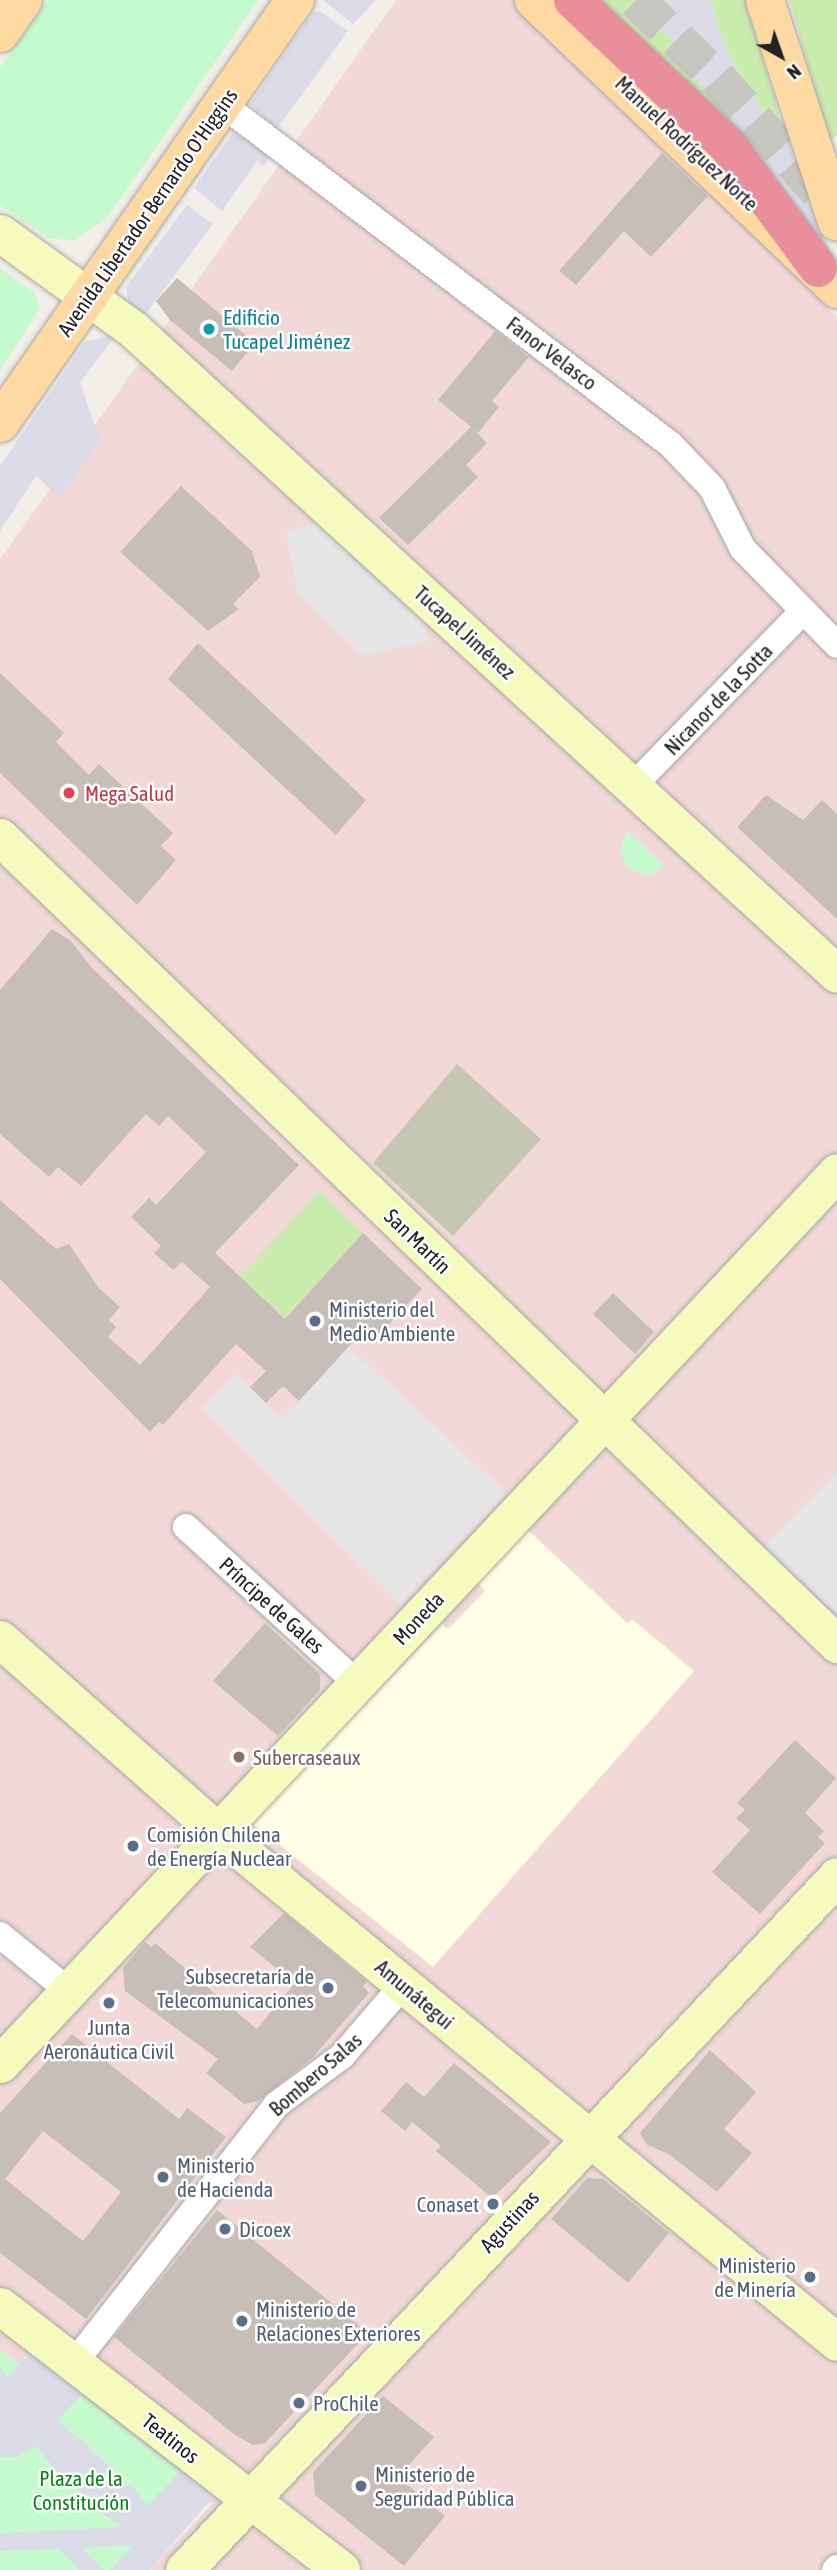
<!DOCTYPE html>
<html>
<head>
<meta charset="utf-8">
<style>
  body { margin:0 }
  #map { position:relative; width:837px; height:2570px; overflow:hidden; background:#f2efe8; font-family:"Asap Condensed",sans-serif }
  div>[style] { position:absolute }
  .commercial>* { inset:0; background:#f2d9d7 }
  .education>* { inset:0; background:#feffe3 }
  .construction>* { inset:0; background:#c6c7b3 }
  .grass>* { inset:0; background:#caecad }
  .park>* { inset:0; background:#c5fbcc }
  .parking>* { inset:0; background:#e5e5e5 }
  .plaza>* { inset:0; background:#dcdce8 }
  .building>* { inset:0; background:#c7beb7 }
  .highway-tunnel>* { height:38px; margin-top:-19px; transform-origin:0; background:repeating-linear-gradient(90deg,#c8c6c0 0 38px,transparent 0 57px) }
  .roads { filter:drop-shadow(0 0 2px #a8a8a8) drop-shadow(0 0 2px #a8a8a8) }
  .street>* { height:26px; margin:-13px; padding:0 13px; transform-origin:13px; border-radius:13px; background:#fff }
  .secondary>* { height:37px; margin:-18.5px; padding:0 18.5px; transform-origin:18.5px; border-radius:18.5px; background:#f5fbbc }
  .primary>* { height:38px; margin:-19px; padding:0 19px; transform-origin:19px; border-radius:19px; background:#fed9a1 }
  .highway>* { height:38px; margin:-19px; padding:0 19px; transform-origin:19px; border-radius:19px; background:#e98f9c }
  .dots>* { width:19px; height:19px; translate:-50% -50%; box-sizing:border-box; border:4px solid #fff; border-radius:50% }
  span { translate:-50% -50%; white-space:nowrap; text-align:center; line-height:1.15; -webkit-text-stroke:5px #fff; paint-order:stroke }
  .street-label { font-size:21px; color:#212121 }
  .culture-label { font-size:21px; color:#0d838f }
  .left { translate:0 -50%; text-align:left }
  .health-label { font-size:21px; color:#be3a42 }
  .service-label { font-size:21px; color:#4e5e75 }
  .right { translate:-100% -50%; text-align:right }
  .education-label { font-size:21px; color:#785e54 }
  .park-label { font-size:21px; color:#0a8519 }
  .north { position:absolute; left:746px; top:21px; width:70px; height:70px; -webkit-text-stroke:5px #fff; paint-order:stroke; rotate:140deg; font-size:19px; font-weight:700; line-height:28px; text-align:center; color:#212121 }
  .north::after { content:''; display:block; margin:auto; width:24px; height:32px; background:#212121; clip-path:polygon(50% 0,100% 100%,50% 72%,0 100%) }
</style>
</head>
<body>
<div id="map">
  <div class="commercial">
    <i style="clip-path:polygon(396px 0,516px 0,837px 317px,837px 2570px,150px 2570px,212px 2504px,32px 2350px,19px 2364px,0 2350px,0 559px)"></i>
  </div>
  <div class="education">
    <i style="clip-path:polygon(528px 1530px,627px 1623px,632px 1619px,694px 1671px,433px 1967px,251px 1822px,442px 1624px,448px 1629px,485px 1591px,478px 1583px)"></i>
  </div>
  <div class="construction">
    <i style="clip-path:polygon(457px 1064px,541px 1139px,453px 1236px,373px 1163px)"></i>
  </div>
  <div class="grass">
    <i style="clip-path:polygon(595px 0,653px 0,643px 11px,679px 46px,670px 56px,729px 114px,722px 121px)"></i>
    <i style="clip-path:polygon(711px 0,746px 0,784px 133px,777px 135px,737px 69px,720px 34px)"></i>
    <i style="clip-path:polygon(790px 0,837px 0,837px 135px,829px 142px)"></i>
    <i style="clip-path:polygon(319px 1191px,363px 1233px,285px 1318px,240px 1277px)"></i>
  </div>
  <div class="park">
    <i style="clip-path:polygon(48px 0,258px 0,107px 218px,73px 240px,50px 239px,0 205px,0 68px)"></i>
    <i style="clip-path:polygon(0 268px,34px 292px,40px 308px,0 370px)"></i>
    <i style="clip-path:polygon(627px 831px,665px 867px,648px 875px,629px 869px,620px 850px)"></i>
    <i style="clip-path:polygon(0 2350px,19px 2364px,32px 2350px,214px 2496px,150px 2570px,0 2570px)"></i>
  </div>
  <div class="parking">
    <i style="clip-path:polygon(317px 521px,423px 618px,428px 641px,361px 655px,298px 594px,286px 533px)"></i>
    <i style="clip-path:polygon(348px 1346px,507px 1493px,401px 1605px,202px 1409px,235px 1373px,282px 1419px)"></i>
    <i style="clip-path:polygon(837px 1472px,837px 1616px,764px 1547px)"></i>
  </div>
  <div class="plaza">
    <i style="clip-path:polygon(323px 0,376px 0,353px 24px)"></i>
    <i style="clip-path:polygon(653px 0,711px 0,720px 34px,737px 69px,777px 135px,786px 133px,837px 272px,720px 123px,729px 114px,670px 56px,679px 46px,643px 11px)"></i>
    <i style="clip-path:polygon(320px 11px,348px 31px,277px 129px,250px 104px,313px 12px)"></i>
    <i style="clip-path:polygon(233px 132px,271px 155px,264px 166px,257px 161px,222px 211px,194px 188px)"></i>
    <i style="clip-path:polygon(187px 205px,213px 224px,142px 319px,129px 305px,126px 287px)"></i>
    <i style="clip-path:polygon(117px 334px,80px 382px,100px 441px,60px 498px,36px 476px,0 531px,0 466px,85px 342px)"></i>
    <i style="clip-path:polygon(evenodd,32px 2350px,214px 2496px,150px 2570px,110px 2570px,133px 2545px,82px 2548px,105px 2570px,80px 2570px,58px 2549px,0 2551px,0 2533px,122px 2527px,93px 2507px,93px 2500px,71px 2486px,71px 2479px,60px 2475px,36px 2446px,17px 2457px,0 2457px,0 2366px,8px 2377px,32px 2350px,81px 2395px,179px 2472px,147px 2506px,134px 2488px,122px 2483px,122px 2476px,115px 2476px,100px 2455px,93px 2455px,88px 2445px,57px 2421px,81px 2395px)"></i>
  </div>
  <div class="building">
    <i style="clip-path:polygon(662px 153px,708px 196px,651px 257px,624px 231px,576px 285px,559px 271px)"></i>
    <i style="clip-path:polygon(177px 278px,255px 343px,232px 371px,170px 320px,156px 301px)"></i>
    <i style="clip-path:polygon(495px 331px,529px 357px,492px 401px,499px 407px,478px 433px,472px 428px,487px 443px,466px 465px,478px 477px,408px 545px,379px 518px,471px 427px,438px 400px)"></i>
    <i style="clip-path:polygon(181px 486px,252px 551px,260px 577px,233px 604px,239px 609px,208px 631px,120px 552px)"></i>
    <i style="clip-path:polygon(198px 643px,366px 800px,336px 835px,168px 679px)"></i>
    <i style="clip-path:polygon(0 673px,64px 733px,56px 742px,89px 775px,99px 764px,173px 833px,161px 846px,176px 860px,137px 905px,0 773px)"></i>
    <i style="clip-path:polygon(766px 795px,803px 820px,822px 800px,837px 814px,837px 919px,737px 827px)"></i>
    <i style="clip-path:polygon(52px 929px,71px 941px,92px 968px,299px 1165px,215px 1253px,285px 1319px,363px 1233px,422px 1289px,374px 1340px,364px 1330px,299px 1401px,283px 1386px,266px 1403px,250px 1387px,266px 1371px,236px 1344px,163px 1425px,159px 1422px,150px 1432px,0 1279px,0 1200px,56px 1249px,69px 1244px,98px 1287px,120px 1307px,109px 1320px,116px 1327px,108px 1337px,140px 1365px,210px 1287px,182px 1262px,173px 1270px,154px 1253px,161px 1246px,131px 1217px,149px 1198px,156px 1205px,206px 1152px,168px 1116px,159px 1126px,146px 1114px,81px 1186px,58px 1167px,49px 1177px,0 1134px,0 990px)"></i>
    <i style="clip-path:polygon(613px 1293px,654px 1332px,635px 1354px,593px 1314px)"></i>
    <i style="clip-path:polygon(265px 1623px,320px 1674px,320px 1690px,278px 1736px,213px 1681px)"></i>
    <i style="clip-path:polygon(795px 1740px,836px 1778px,805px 1813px,824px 1831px,818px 1837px,825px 1843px,760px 1914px,712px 1872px,750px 1830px,736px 1818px,745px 1810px,737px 1803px)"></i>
    <i style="clip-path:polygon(284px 1913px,367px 1982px,363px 1986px,369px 1993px,313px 2057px,258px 2101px,244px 2104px,206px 2073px,218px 2059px,125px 1991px,123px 1968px,145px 1942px,151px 1947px,155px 1943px,257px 2029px,295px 1983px,250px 1947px)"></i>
    <i style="clip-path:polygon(evenodd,72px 2034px,179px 2119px,187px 2108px,226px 2137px,86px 2319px,0 2253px,0 2113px,72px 2034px,43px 2131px,121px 2192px,83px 2241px,5px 2179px,43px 2131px)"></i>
    <i style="clip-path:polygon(710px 2050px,756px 2092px,724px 2129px,752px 2153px,717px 2192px,670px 2155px,646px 2144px,640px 2133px)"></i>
    <i style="clip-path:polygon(454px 2063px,551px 2142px,492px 2198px,436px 2151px,441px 2146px,412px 2122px,405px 2131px,381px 2111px,406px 2082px,424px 2097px)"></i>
    <i style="clip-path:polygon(587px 2178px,603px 2179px,669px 2233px,628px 2283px,551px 2219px)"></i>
    <i style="clip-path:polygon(217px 2210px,368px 2333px,265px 2443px,253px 2445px,235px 2435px,114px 2337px)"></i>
    <i style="clip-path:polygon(383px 2396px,434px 2437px,398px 2477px,445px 2516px,404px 2566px,315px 2495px,313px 2472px)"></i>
  </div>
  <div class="highway-tunnel">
    <i style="left:636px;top:0;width:112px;rotate:43.9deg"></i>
    <i style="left:717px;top:78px;width:176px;rotate:48.2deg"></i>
  </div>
  <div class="roads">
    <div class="street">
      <i style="left:222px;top:104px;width:562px;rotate:37.2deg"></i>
      <i style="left:670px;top:444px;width:61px;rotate:46.3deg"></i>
      <i style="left:712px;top:488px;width:68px;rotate:63.1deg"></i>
      <i style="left:743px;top:549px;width:134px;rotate:45.6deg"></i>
      <i style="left:633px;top:786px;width:243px;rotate:-45.8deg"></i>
      <i style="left:186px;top:1527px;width:231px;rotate:42.4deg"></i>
      <i style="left:0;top:1935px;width:89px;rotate:39.1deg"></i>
      <i style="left:74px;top:2363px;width:328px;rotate:-51.9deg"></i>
      <i style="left:276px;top:2105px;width:82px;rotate:-36.6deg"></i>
      <i style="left:342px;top:2056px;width:95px;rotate:-49.3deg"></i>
      <i style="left:835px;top:2570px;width:3px;rotate:-45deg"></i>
    </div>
    <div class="secondary">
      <i style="left:0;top:233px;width:165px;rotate:35.9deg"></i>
      <i style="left:134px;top:330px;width:953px;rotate:42.49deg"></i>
      <i style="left:0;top:837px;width:1163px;rotate:43.95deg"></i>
      <i style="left:0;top:1639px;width:290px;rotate:41.5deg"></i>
      <i style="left:217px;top:1831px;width:803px;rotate:39.5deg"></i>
      <i style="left:0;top:2064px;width:1223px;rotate:-46.82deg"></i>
      <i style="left:0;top:2306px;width:431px;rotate:37.7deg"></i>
      <i style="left:184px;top:2570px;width:953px;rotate:-46.74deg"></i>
    </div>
    <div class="primary">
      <i style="left:534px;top:0;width:419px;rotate:43.6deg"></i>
      <i style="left:765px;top:0;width:233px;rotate:72deg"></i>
      <i style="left:0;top:33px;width:40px;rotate:-55.1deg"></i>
      <i style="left:0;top:423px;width:516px;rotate:-55.11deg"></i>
    </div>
    <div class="highway">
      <i style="left:573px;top:0;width:212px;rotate:43.3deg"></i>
      <i style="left:727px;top:145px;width:153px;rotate:53.5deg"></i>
    </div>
  </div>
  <div class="dots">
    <i style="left:209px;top:329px;background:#0f9aa8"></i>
    <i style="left:69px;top:793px;background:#e0444e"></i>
    <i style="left:315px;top:1321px;background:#5c6f8a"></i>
    <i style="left:239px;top:1757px;background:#8d6e63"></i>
    <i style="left:133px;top:1846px;background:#5c6f8a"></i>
    <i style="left:328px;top:1988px;background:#5c6f8a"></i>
    <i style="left:109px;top:2003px;background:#5c6f8a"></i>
    <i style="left:163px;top:2177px;background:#5c6f8a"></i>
    <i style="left:493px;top:2204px;background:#5c6f8a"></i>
    <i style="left:225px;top:2229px;background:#5c6f8a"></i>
    <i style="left:810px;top:2277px;background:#5c6f8a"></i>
    <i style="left:242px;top:2321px;background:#5c6f8a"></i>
    <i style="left:299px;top:2403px;background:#5c6f8a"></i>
    <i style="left:361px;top:2486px;background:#5c6f8a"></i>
  </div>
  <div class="street-label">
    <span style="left:687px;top:143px;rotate:43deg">Manuel Rodríguez Norte</span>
    <span style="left:147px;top:212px;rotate:-55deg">Avenida Libertador Bernardo O'Higgins</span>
    <span style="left:552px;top:353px;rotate:37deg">Fanor Velasco</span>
    <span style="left:465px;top:632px;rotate:42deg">Tucapel Jiménez</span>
    <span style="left:718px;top:699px;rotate:-46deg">Nicanor de la Sotta</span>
    <span style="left:418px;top:1241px;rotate:44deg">San Martín</span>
    <span style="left:272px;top:1605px;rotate:42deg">Príncipe de Gales</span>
    <span style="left:418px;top:1618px;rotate:-47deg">Moneda</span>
    <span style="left:415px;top:1994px;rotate:40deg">Amunátegui</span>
    <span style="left:315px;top:2074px;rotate:-41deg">Bombero Salas</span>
    <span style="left:509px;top:2221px;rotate:-47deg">Agustinas</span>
    <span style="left:171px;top:2438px;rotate:38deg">Teatinos</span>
  </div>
  <div class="culture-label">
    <span class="left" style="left:223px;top:329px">Edificio<br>Tucapel Jiménez</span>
  </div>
  <div class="health-label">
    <span class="left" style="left:85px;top:793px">Mega Salud</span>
  </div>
  <div class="service-label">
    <span class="left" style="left:329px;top:1321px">Ministerio del<br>Medio Ambiente</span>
    <span class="left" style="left:147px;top:1846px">Comisión Chilena<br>de Energía Nuclear</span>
    <span class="right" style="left:314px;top:1988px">Subsecretaría de<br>Telecomunicaciones</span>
    <span style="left:109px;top:2039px">Junta<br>Aeronáutica Civil</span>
    <span class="left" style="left:177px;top:2177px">Ministerio<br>de Hacienda</span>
    <span class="right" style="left:479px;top:2204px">Conaset</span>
    <span class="left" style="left:239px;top:2229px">Dicoex</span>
    <span class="right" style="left:796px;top:2277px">Ministerio<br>de Minería</span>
    <span class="left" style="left:256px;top:2321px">Ministerio de<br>Relaciones Exteriores</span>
    <span class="left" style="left:313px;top:2403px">ProChile</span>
    <span class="left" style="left:375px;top:2486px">Ministerio de<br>Seguridad Pública</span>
  </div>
  <div class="education-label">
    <span class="left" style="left:253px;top:1757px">Subercaseaux</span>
  </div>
  <div class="park-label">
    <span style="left:81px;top:2490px">Plaza de la<br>Constitución</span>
  </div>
  <div class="north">N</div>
</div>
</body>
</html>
